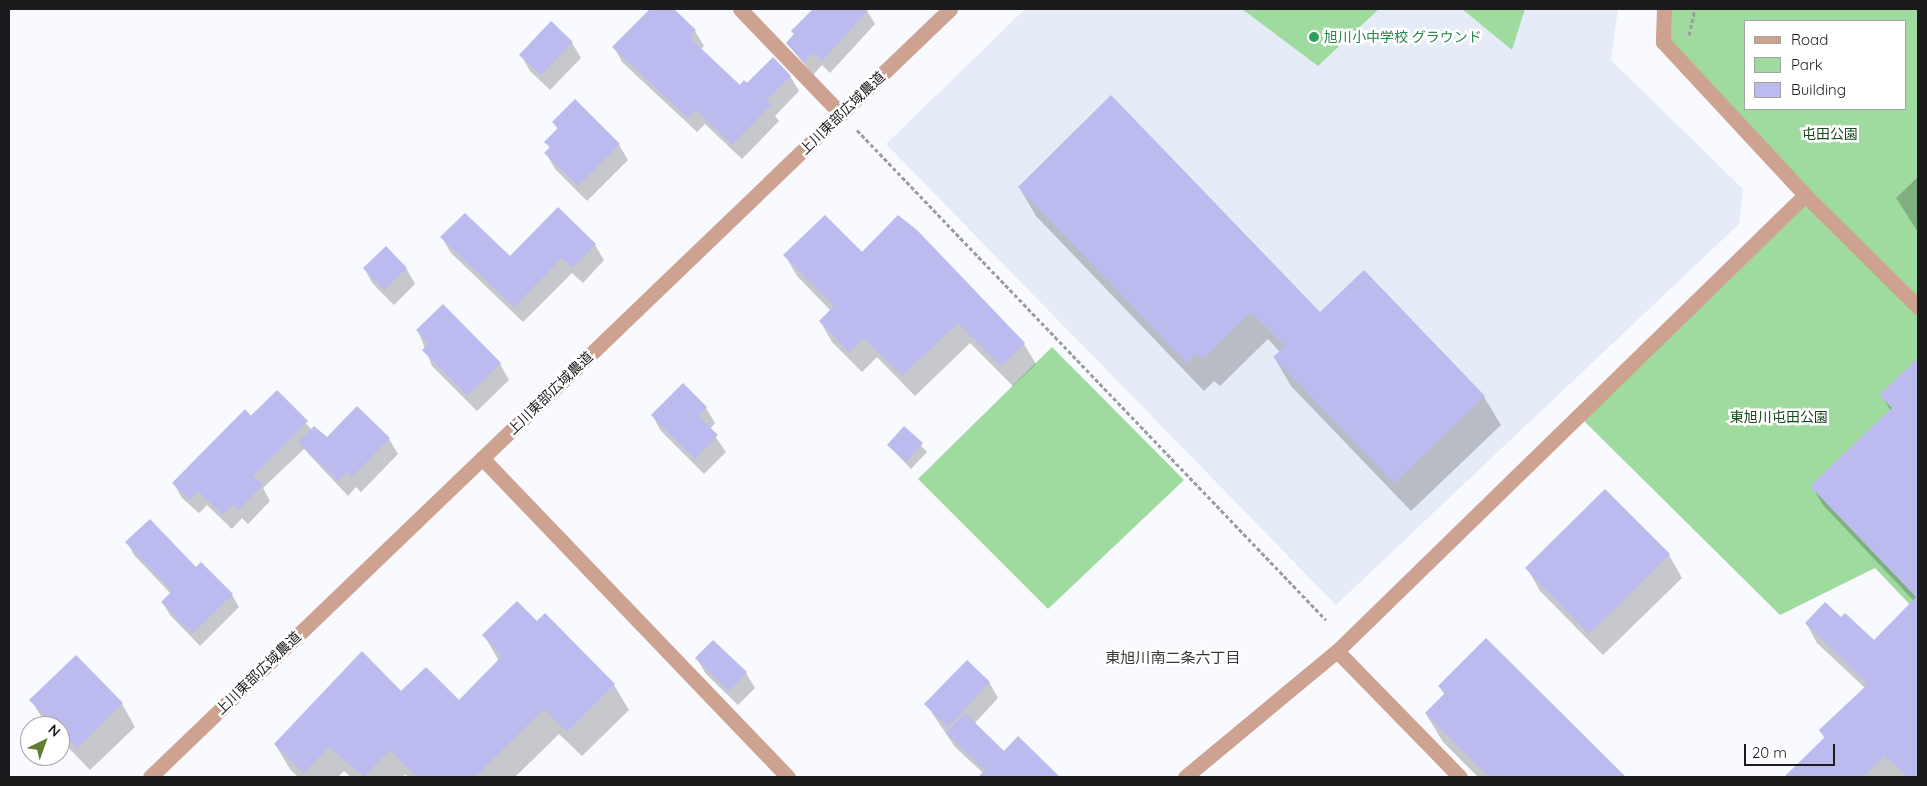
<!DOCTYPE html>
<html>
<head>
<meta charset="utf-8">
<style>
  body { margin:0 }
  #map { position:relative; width:1927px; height:786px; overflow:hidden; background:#f8faff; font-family:Quicksand,"Noto Sans JP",sans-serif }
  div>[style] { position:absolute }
  .built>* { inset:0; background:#e6ecf7 }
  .green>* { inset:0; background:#9fdb9f }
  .shadow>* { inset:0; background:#0003 }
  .building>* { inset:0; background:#bbbbf0 }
  .path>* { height:3px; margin-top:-1.5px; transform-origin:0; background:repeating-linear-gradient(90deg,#9b9ca0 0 4px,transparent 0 6.5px) }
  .minor>* { height:15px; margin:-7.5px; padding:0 7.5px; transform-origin:7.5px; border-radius:7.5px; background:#cda291 }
  .tertiary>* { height:15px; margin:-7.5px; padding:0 7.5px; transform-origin:7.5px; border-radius:7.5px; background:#cda291 }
  .dots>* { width:14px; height:14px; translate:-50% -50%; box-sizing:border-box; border:2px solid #fff; border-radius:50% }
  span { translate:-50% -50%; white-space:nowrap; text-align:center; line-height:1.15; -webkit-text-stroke:5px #fff; paint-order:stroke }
  .leisure-label { font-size:14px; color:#27864d }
  .left { translate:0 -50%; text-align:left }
  .street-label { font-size:14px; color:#1b1b1d }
  .park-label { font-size:14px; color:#16491a }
  .neighbourhood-label { font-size:15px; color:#343639 }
  .frame { position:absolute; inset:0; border:10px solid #1b1b1d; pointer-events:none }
  .legend { position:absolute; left:1744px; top:20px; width:162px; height:90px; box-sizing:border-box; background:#fff; border:1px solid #a4a4a5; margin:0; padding:6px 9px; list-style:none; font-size:15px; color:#1b1b1d }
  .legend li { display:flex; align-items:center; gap:10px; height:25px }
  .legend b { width:25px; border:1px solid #a4a4a5 }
  .north { position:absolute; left:20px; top:716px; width:50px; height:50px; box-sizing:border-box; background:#fff; border:1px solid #a4a4a5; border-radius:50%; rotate:42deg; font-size:14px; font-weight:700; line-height:20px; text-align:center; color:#1b1b1d }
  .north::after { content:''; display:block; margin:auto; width:18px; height:22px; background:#627e32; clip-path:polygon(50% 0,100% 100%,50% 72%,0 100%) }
  .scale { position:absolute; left:1744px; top:744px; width:91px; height:22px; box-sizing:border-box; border:2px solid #1b1b1d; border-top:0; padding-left:6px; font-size:15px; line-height:18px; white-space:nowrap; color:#1b1b1d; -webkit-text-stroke:4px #fff; paint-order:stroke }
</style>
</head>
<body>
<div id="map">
  <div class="built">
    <i style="clip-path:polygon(1025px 9px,1618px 9px,1611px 60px,1743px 189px,1739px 224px,1336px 605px,886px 144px)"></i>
  </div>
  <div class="green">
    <i style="clip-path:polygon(1242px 9px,1379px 9px,1318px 66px)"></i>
    <i style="clip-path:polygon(1462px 9px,1525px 9px,1512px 50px)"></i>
    <i style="clip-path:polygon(evenodd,1664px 9px,1918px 9px,1918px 613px,1875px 568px,1780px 615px,1580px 417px,1804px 195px,1663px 42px,1664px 9px,1746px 21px,1906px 21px,1906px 109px,1746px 109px,1746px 21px)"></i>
    <i style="clip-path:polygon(1052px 347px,1184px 480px,1048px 609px,918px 479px)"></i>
  </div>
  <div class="shadow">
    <i style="clip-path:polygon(652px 9px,672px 9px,695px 31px,704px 46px,700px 50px,740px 87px,790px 76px,799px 91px,775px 116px,779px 121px,742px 159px,705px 124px,697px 132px,622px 62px,614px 47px)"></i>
    <i style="clip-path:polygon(815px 9px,828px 18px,837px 9px,866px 9px,875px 24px,830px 73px,822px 65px,813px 75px,787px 43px,795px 35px,793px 31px)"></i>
    <i style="clip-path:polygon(572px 43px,581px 58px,550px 90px,530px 71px,521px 55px)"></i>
    <i style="clip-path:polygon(554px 122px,619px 145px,628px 160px,587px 201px,555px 169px,546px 153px,550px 149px,546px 142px,558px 130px)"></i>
    <i style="clip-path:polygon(1918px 177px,1918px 232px,1896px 198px)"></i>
    <i style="clip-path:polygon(1019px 187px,1320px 313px,1364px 271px,1484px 397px,1501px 425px,1411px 511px,1291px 386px,1274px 357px,1280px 352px,1268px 339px,1220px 386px,1214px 381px,1204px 391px,1036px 216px)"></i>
    <i style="clip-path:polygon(558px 208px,595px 245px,604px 260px,583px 283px,572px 273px,523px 322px,451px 253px,442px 238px,510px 258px)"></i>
    <i style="clip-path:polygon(862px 254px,1024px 344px,1036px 364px,1013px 386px,970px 343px,915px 396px,877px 357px,862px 372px,832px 342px,820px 321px,831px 311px,797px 276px,785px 255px)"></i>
    <i style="clip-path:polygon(364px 268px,406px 268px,415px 284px,394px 305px,373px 284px)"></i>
    <i style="clip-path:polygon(418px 331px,500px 364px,509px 380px,477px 411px,432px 366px)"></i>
    <i style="clip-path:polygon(1917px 362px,1918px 466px,1908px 475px,1918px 486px,1918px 777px,1786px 777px,1825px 739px,1820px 731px,1865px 688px,1817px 643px,1806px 623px,1841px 618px,1874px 642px,1914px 601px,1823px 505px,1812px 486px,1891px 411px,1881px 395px)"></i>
    <i style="clip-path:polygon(277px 392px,312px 430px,327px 439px,389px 439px,398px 454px,361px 492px,356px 487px,348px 496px,304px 449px,263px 488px,270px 501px,248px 524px,242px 518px,232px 529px,207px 505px,199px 513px,182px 498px,174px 484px)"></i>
    <i style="clip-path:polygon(706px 408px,715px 423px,710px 429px,726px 452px,704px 474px,661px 431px,652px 415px)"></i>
    <i style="clip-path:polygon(904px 428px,927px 452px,911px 469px,888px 445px)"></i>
    <i style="clip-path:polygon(127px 542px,196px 569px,232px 595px,239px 607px,200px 646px,170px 615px,163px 603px,171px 594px,134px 555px)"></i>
    <i style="clip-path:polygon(1669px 555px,1682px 578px,1603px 655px,1540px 591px,1527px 568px)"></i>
    <i style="clip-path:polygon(484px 635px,614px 685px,629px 710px,582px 756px,559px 734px,515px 777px,408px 777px,405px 774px,403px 777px,351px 777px,344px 771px,338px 777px,298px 777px,290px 769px,275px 744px,401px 692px,459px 701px,499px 661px)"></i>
    <i style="clip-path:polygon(1486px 639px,1624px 777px,1478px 777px,1443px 742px,1426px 714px,1445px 695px,1439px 686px)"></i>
    <i style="clip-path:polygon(76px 656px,122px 704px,135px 727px,90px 770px,60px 739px,60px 726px,47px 726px,31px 700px)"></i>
    <i style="clip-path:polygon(697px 659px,746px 673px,755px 688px,738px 705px,706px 674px)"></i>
    <i style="clip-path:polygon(989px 682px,998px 698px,974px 724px,1004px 753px,1052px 772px,1055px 777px,983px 777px,983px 773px,955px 747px,926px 704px)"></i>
  </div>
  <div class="building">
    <i style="clip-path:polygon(650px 9px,674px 9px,696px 30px,689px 37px,740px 85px,744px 80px,747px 83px,773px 57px,791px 76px,766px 101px,771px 105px,732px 145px,696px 110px,688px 118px,612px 47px)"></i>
    <i style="clip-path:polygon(813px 9px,869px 9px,822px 61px,813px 53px,804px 62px,786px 43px,794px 34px,791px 31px)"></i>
    <i style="clip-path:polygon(551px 21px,573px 42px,541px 75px,519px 55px)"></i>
    <i style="clip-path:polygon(1111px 95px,1320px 312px,1364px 270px,1485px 396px,1394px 483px,1273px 357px,1285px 346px,1251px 312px,1203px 359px,1197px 353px,1187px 363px,1018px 187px)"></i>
    <i style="clip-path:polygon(575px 99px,620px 144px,578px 186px,544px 153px,550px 147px,544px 142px,558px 128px,552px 122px)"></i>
    <i style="clip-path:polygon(558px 207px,596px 244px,573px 268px,562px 258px,514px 307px,440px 237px,465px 213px,510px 256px)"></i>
    <i style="clip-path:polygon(825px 215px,862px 252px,898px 215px,917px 230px,1025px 343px,1001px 366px,958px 323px,902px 376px,864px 338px,849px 352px,819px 321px,834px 306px,783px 255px)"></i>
    <i style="clip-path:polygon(386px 246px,407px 268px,384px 290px,363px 268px)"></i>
    <i style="clip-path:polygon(443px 304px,501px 363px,467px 396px,422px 350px,429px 343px,416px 330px)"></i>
    <i style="clip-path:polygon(1918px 358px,1918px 777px,1907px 777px,1885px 756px,1863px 777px,1784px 777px,1825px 737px,1819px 730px,1868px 684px,1805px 623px,1825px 602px,1841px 617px,1845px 613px,1874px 640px,1916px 597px,1810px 486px,1892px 408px,1879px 395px)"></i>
    <i style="clip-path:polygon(683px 383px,707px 407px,698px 416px,718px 435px,695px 459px,651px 415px)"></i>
    <i style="clip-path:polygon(277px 390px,308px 421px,253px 476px,263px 485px,239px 510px,233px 504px,223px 515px,198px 491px,190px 500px,172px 483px,245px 409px,251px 416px)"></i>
    <i style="clip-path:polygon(357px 406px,390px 438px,352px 477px,347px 472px,338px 481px,298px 442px,314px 426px,327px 437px)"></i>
    <i style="clip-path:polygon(904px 426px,923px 443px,906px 462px,887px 445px)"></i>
    <i style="clip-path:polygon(1605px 489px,1670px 554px,1589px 634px,1525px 568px)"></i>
    <i style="clip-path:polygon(150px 519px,196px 567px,201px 562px,233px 594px,192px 634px,161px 602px,172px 591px,125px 542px)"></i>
    <i style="clip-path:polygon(517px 601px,537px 621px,545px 613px,615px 684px,567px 732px,544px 709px,475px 777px,417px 777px,390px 750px,364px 777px,329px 747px,304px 773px,274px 744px,362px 651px,401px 691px,426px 667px,459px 700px,502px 656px,482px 635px)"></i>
    <i style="clip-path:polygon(1486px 638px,1626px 777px,1489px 777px,1425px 713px,1445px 693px,1438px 686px)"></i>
    <i style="clip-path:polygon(713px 640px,747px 672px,729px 691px,695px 658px)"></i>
    <i style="clip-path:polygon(76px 655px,123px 703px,77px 748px,60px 731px,60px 726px,55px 726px,29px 700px)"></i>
    <i style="clip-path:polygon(967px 660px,990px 682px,948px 727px,924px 704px)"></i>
    <i style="clip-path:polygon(965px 713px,1004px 751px,1018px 736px,1060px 777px,978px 777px,985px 770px,946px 733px)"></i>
  </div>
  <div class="path">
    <i style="left:1689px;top:35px;width:27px;rotate:-77deg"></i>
    <i style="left:857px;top:130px;width:678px;rotate:46.25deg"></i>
  </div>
  <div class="minor">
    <i style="left:740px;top:9px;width:146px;rotate:46.1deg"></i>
    <i style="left:1664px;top:9px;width:33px;rotate:92deg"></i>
    <i style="left:1663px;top:42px;width:209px;rotate:47.1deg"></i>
    <i style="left:1805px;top:195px;width:159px;rotate:44.7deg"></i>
    <i style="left:1337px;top:651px;width:176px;rotate:45.7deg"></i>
    <i style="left:1185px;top:777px;width:197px;rotate:-39.7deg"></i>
    <i style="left:1337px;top:651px;width:653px;rotate:-44.26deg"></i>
  </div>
  <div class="tertiary">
    <i style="left:482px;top:458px;width:442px;rotate:46.2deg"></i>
    <i style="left:150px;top:777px;width:1109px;rotate:-43.83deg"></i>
  </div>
  <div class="dots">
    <i style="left:1314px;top:37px;background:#2e9e5b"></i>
  </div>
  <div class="leisure-label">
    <span class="left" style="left:1324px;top:37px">旭川小中学校 グラウンド</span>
  </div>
  <div class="street-label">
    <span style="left:842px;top:113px;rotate:-44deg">上川東部広域農道</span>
    <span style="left:550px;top:393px;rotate:-44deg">上川東部広域農道</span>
    <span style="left:258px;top:673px;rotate:-44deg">上川東部広域農道</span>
  </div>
  <div class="park-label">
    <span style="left:1830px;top:134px">屯田公園</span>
    <span style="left:1779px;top:417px">東旭川屯田公園</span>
  </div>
  <div class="neighbourhood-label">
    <span style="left:1173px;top:658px">東旭川南二条六丁目</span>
  </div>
  <div class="frame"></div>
  <ul class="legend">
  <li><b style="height:6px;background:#cda291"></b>Road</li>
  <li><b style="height:14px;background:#9fdb9f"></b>Park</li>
  <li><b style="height:14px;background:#bbbbf0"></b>Building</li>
  </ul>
  <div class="north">N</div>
  <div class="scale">20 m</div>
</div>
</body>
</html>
